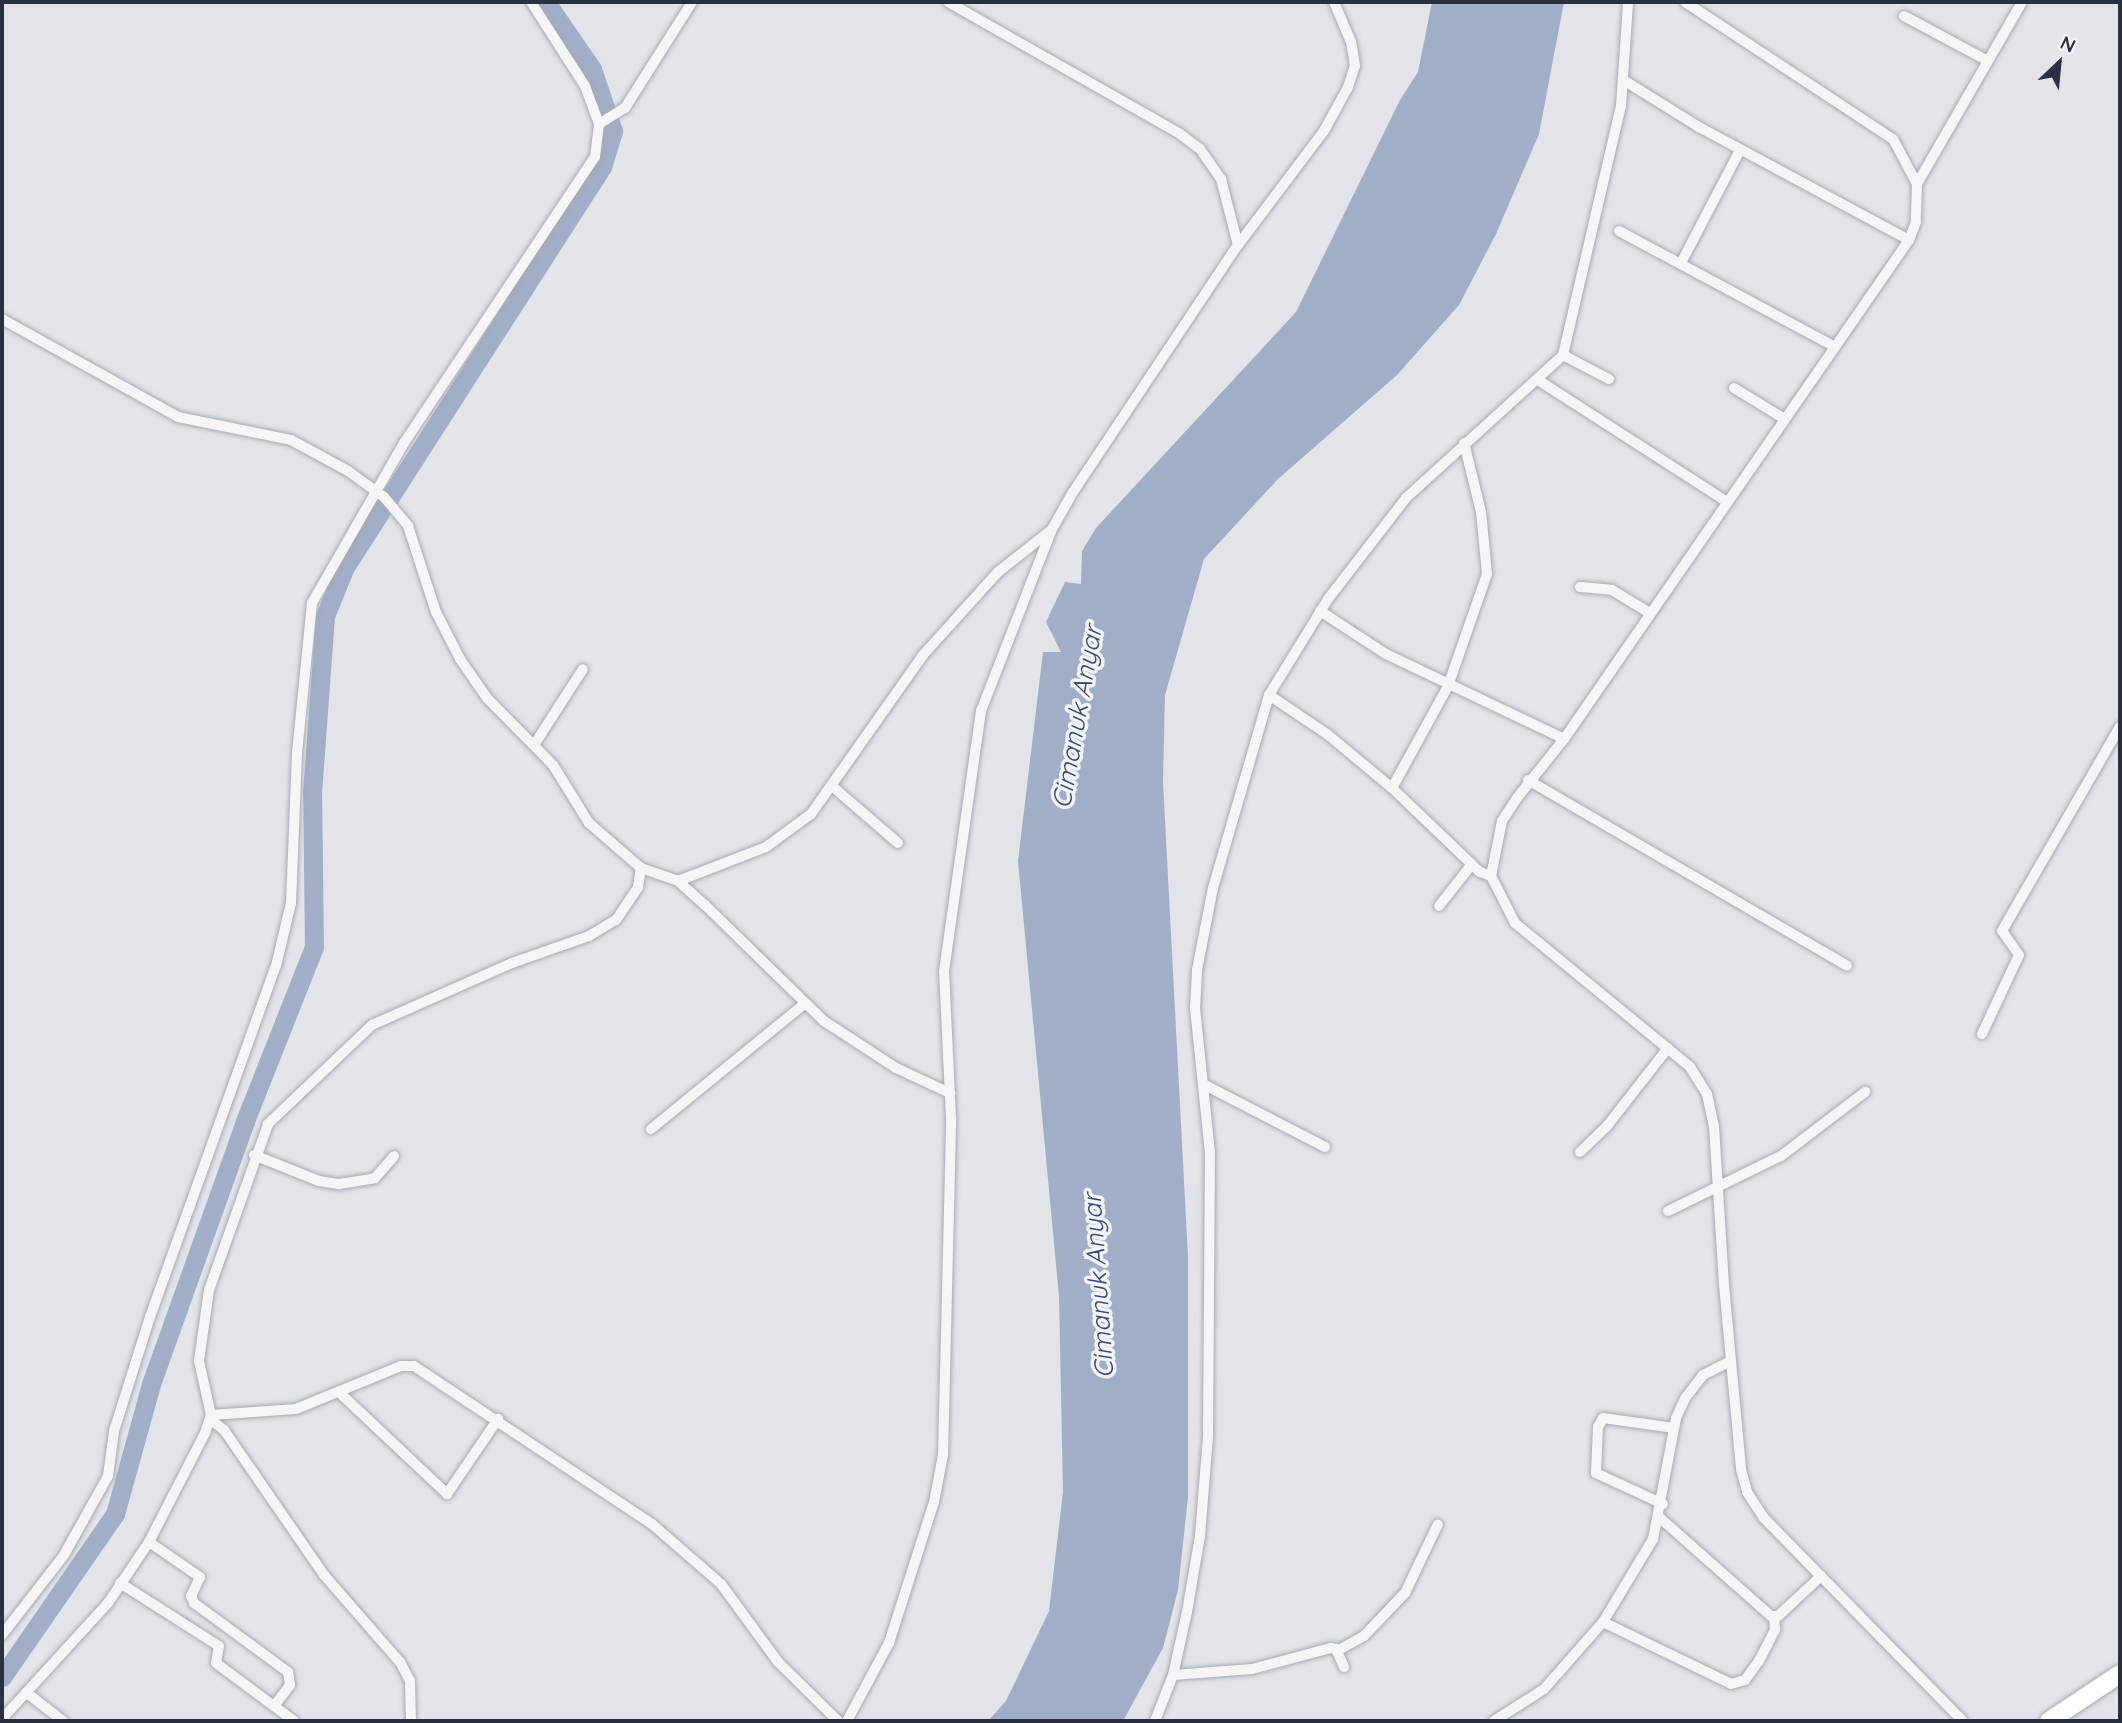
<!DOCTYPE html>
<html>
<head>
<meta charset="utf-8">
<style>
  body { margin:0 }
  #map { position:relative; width:2122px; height:1723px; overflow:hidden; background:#e2e4e9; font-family:Quicksand,sans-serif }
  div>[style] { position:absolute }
  .water>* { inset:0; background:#a0aec7 }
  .river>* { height:19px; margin:-9.5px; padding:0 9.5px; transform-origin:9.5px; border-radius:9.5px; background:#a0aec7 }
  .roads { filter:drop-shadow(0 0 2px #a7aab3) drop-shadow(0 0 2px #a7aab3) }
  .street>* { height:10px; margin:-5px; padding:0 5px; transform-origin:5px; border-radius:5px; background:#f5f5f8 }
  .highway>* { height:18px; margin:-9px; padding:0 9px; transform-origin:9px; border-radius:9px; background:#fff }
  span { translate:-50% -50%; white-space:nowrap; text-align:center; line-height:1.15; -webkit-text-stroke:7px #f2f3f7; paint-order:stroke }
  .water-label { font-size:26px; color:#384b72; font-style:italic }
  .frame { position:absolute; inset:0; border:4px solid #2b3040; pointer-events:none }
  .north { position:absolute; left:2024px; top:28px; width:70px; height:70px; -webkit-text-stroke:5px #f2f3f7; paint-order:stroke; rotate:26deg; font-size:19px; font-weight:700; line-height:28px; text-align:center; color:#2b3040 }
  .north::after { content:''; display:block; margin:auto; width:24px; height:32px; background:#2b3040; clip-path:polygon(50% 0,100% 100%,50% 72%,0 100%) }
</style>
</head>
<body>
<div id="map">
  <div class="water">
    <i style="clip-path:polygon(1432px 2px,1564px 2px,1539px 134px,1496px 234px,1459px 305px,1397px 375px,1278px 479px,1204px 559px,1165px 695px,1163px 782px,1188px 1257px,1188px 1497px,1178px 1590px,1163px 1648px,1123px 1721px,988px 1721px,1006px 1701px,1049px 1611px,1063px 1492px,1059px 1296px,1018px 861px,1043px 652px,1061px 652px,1046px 622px,1065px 582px,1081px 584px,1082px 551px,1096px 528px,1296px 312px,1400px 100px,1418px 72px)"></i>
  </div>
  <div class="river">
    <i style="left:2px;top:1677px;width:198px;rotate:-55.3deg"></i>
    <i style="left:115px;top:1514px;width:135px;rotate:-74.5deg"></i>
    <i style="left:151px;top:1384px;width:279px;rotate:-70.3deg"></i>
    <i style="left:245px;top:1121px;width:187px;rotate:-68.4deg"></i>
    <i style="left:314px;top:947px;width:154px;rotate:-90.7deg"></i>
    <i style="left:312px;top:793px;width:177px;rotate:-85.8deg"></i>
    <i style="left:325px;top:616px;width:53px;rotate:-67.8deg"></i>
    <i style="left:345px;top:567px;width:475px;rotate:-57.3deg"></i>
    <i style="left:602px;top:167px;width:38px;rotate:-73deg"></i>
    <i style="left:613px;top:131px;width:65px;rotate:-108.7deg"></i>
    <i style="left:592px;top:69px;width:81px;rotate:-124.5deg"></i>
  </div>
  <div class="roads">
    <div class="street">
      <i style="left:948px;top:2px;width:267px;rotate:29.6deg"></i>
      <i style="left:1180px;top:134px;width:25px;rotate:37deg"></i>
      <i style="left:1200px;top:149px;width:37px;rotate:55deg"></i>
      <i style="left:1221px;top:179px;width:68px;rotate:75.6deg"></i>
      <i style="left:1685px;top:2px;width:249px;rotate:33.4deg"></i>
      <i style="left:1893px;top:139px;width:51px;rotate:61.9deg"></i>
      <i style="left:1917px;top:184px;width:38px;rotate:92deg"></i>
      <i style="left:1916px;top:222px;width:19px;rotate:111deg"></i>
      <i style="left:1909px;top:240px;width:607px;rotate:124.66deg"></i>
      <i style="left:1564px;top:739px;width:75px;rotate:128.5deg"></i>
      <i style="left:1517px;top:798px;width:27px;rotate:123deg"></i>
      <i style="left:1502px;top:821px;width:56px;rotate:101.3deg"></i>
      <i style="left:1491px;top:876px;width:53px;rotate:62.9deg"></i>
      <i style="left:1515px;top:923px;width:227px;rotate:39.4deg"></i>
      <i style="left:1690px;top:1067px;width:32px;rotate:58deg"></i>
      <i style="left:1707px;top:1094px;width:33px;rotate:78deg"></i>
      <i style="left:1714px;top:1126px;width:159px;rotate:86.4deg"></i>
      <i style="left:1724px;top:1285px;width:185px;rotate:84.7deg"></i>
      <i style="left:1741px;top:1469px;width:24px;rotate:75deg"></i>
      <i style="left:1747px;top:1492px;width:31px;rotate:57deg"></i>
      <i style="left:1764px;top:1518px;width:284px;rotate:45.6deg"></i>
      <i style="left:1904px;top:16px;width:93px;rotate:28.2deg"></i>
      <i style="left:1625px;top:81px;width:87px;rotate:31.9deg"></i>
      <i style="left:1699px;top:127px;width:238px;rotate:28.3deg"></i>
      <i style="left:599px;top:124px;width:31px;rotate:-32deg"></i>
      <i style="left:625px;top:108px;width:125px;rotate:-57.7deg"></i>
      <i style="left:1917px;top:184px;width:210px;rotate:-60deg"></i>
      <i style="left:1619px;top:231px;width:242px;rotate:28.2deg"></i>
      <i style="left:1681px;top:263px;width:127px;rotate:-62.4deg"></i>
      <i style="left:2px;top:319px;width:201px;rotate:29.1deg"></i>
      <i style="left:178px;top:417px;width:115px;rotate:11.5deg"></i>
      <i style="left:291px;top:440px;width:65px;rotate:28.5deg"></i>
      <i style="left:348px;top:471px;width:44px;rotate:35.8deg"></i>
      <i style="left:384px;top:497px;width:38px;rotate:50deg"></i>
      <i style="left:408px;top:526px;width:90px;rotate:72deg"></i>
      <i style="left:436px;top:612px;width:53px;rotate:62.9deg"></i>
      <i style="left:460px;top:659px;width:47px;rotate:55.3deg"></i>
      <i style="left:487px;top:698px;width:94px;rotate:45.4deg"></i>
      <i style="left:553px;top:765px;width:68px;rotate:58.2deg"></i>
      <i style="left:589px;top:823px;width:69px;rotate:40.9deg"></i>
      <i style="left:641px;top:868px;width:39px;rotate:19deg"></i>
      <i style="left:678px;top:881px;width:36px;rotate:42deg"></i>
      <i style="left:705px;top:905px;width:166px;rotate:44.3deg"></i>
      <i style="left:824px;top:1021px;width:86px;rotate:33.1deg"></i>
      <i style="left:896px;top:1068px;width:60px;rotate:24.8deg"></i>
      <i style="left:1563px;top:355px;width:52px;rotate:27.6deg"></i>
      <i style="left:1538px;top:380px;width:224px;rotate:32.8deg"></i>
      <i style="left:1734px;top:388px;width:57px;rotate:31.5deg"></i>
      <i style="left:1580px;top:587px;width:32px;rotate:5deg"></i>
      <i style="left:1612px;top:590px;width:42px;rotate:31.4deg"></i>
      <i style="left:1320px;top:611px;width:79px;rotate:33.1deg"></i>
      <i style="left:1386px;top:654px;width:197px;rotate:25.5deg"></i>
      <i style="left:1269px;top:695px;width:113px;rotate:-58.4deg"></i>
      <i style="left:1328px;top:599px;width:128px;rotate:-52.3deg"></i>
      <i style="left:1406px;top:498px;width:212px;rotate:-42.3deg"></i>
      <i style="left:1563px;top:355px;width:256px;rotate:-76.9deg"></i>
      <i style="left:1621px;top:106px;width:104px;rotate:-86.1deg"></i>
      <i style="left:534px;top:745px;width:90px;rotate:-57.2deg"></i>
      <i style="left:1528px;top:780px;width:369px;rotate:30.2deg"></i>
      <i style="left:832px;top:786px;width:87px;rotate:40.8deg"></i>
      <i style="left:1392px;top:788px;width:116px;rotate:-61.2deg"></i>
      <i style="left:1448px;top:686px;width:119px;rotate:-70.8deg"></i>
      <i style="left:1487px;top:574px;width:62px;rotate:-95.5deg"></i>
      <i style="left:1481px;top:512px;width:71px;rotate:-103.8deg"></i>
      <i style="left:678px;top:881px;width:94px;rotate:-21.1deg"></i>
      <i style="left:766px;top:847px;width:56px;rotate:-36.3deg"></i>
      <i style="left:811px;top:814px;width:194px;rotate:-54.8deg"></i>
      <i style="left:923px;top:655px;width:112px;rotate:-47.9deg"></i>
      <i style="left:998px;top:572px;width:66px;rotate:-38.3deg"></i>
      <i style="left:1439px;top:906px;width:53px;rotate:-51.8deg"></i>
      <i style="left:1982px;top:1034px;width:87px;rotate:-64.9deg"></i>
      <i style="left:2019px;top:955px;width:29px;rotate:-125deg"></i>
      <i style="left:2002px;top:931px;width:236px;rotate:-60deg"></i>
      <i style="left:1205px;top:1085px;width:135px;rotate:27.3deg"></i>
      <i style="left:651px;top:1129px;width:198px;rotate:-39.2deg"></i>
      <i style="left:1580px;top:1152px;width:37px;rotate:-44deg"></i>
      <i style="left:1607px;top:1126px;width:99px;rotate:-52deg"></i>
      <i style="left:254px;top:1155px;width:70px;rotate:21.8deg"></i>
      <i style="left:319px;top:1181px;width:20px;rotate:9deg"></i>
      <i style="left:339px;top:1184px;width:36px;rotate:-9deg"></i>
      <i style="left:375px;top:1178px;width:29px;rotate:-49deg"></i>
      <i style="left:1668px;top:1211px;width:126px;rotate:-26deg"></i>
      <i style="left:1781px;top:1156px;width:106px;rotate:-37.3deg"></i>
      <i style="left:341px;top:1394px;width:146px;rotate:43.3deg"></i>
      <i style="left:447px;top:1494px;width:91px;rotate:-55.8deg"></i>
      <i style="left:211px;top:1415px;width:85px;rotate:-4deg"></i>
      <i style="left:296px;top:1409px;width:113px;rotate:-22.3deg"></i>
      <i style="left:401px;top:1366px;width:13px"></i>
      <i style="left:414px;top:1366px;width:286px;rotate:33.6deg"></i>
      <i style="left:652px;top:1524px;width:91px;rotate:41deg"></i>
      <i style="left:721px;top:1584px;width:97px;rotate:53.8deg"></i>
      <i style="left:778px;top:1662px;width:84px;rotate:44.5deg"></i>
      <i style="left:210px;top:1419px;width:18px;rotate:38deg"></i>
      <i style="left:224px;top:1430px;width:176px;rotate:55.4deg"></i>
      <i style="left:324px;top:1575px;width:116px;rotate:48.9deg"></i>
      <i style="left:400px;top:1662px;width:21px;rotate:62deg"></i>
      <i style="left:410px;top:1681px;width:40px;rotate:88.6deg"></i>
      <i style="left:1663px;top:1504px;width:74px;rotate:-155.2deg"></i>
      <i style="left:1596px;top:1473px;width:46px;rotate:-87.5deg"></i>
      <i style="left:1598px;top:1427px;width:10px;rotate:-61deg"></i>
      <i style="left:1603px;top:1418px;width:72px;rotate:8deg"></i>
      <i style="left:1659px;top:1517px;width:149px;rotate:41.5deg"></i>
      <i style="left:1771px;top:1616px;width:7px"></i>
      <i style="left:1778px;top:1616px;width:59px;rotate:-42.9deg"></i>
      <i style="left:149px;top:1542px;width:62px;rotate:34.5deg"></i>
      <i style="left:200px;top:1577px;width:21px;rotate:115deg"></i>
      <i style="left:191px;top:1596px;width:8px;rotate:67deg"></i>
      <i style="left:194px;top:1603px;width:117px;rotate:36.3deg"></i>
      <i style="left:288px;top:1672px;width:13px;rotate:81deg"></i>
      <i style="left:290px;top:1685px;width:26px;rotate:127deg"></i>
      <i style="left:274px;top:1706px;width:25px;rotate:37deg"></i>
      <i style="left:120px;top:1583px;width:117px;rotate:32.5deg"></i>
      <i style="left:219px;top:1646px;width:17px;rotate:100deg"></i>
      <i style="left:216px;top:1663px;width:72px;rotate:36.6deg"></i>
      <i style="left:1603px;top:1622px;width:142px;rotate:25.8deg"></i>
      <i style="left:1731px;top:1684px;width:15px;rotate:-16deg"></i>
      <i style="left:1745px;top:1680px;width:24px;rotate:-54deg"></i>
      <i style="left:1759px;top:1661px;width:36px;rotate:-63deg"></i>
      <i style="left:1775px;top:1629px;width:12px;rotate:-95deg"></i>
      <i style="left:2px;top:1635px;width:101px;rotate:-52.2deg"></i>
      <i style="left:64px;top:1555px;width:90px;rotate:-60.9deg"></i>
      <i style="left:108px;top:1476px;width:45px;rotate:-82.4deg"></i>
      <i style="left:114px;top:1431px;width:120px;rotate:-72.5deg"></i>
      <i style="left:150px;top:1317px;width:373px;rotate:-70.3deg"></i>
      <i style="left:276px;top:966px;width:65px;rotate:-76.6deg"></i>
      <i style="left:291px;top:903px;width:150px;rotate:-87.7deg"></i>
      <i style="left:297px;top:753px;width:151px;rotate:-84.3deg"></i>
      <i style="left:312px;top:603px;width:185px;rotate:-60.1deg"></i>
      <i style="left:404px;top:443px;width:344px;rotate:-56.3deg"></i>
      <i style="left:595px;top:157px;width:33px;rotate:-83deg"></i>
      <i style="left:599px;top:124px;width:40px;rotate:-110.2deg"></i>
      <i style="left:585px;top:86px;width:100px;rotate:-122.7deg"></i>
      <i style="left:1337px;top:1651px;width:31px;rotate:-29deg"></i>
      <i style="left:1364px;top:1636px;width:59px;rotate:-46.4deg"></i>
      <i style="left:1405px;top:1593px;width:76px;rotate:-64.4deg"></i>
      <i style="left:1173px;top:1675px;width:79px;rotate:-4.3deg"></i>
      <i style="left:1252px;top:1669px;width:82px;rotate:-14.9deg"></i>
      <i style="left:1331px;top:1648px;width:5px;rotate:11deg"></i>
      <i style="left:1336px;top:1649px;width:20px;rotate:66deg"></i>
      <i style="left:27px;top:1693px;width:46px;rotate:37.9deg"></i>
      <i style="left:2px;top:1719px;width:157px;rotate:-47.6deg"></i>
      <i style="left:108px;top:1603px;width:73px;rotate:-56.1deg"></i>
      <i style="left:149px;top:1542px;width:123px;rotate:-62.8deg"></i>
      <i style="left:205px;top:1433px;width:19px;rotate:-72deg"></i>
      <i style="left:211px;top:1415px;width:55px;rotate:-102.5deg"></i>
      <i style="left:199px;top:1361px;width:72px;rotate:-82deg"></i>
      <i style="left:209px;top:1290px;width:176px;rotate:-70.4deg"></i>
      <i style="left:268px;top:1124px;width:144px;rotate:-43.6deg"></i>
      <i style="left:372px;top:1025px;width:153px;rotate:-23.9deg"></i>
      <i style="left:512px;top:963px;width:82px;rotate:-19.3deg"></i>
      <i style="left:589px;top:936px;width:31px;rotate:-31deg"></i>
      <i style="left:616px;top:920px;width:40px;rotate:-56deg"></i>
      <i style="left:638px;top:887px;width:19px;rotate:-81deg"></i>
      <i style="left:847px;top:1721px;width:89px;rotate:-61.7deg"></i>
      <i style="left:889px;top:1643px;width:148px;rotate:-72.3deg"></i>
      <i style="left:934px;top:1502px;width:48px;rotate:-79.2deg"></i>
      <i style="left:943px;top:1455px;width:337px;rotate:-88.6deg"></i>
      <i style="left:951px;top:1118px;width:147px;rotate:-92.7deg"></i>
      <i style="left:944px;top:971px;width:263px;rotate:-81.9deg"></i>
      <i style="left:981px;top:711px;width:193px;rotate:-68.7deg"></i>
      <i style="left:1051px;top:531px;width:45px;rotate:-60.6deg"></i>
      <i style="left:1073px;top:492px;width:297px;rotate:-56.3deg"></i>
      <i style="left:1238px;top:245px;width:143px;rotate:-53deg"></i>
      <i style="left:1324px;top:131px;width:50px;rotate:-61.4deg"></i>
      <i style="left:1348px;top:87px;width:22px;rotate:-72deg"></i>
      <i style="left:1355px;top:66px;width:24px;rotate:-99deg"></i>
      <i style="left:1351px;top:42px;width:43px;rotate:-113deg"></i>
      <i style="left:1155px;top:1721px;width:49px;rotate:-68.6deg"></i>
      <i style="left:1173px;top:1675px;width:65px;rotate:-77.5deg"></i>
      <i style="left:1187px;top:1612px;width:77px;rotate:-80.3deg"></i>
      <i style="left:1200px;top:1536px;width:100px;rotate:-85.4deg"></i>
      <i style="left:1208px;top:1436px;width:283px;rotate:-89.6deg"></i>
      <i style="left:1210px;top:1153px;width:145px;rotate:-95.9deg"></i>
      <i style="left:1195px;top:1009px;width:39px;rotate:-87deg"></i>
      <i style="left:1197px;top:970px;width:84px;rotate:-79deg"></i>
      <i style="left:1213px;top:888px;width:201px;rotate:-73.8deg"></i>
      <i style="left:1269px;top:695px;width:70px;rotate:33.9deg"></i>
      <i style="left:1327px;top:734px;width:85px;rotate:39.7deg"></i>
      <i style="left:1392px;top:788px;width:122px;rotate:43.7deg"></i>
      <i style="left:1480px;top:872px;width:12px;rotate:20deg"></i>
      <i style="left:1494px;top:1721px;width:59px;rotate:-32.6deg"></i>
      <i style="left:1544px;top:1689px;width:89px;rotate:-48.6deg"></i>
      <i style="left:1603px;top:1622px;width:97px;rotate:-58.9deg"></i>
      <i style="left:1653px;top:1539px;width:123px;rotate:-79.2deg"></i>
      <i style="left:1676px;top:1418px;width:23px;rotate:-65deg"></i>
      <i style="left:1686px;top:1397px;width:28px;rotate:-52deg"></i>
      <i style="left:1703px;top:1375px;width:31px;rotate:-27deg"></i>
    </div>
    <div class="highway">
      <i style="left:2049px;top:1721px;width:85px;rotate:-33.5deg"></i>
    </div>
  </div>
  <div class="water-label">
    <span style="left:1077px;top:717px;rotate:-80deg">Cimanuk Anyar</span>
    <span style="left:1098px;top:1286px;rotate:-94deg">Cimanuk Anyar</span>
  </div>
  <div class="frame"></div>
  <div class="north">N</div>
</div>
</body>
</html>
